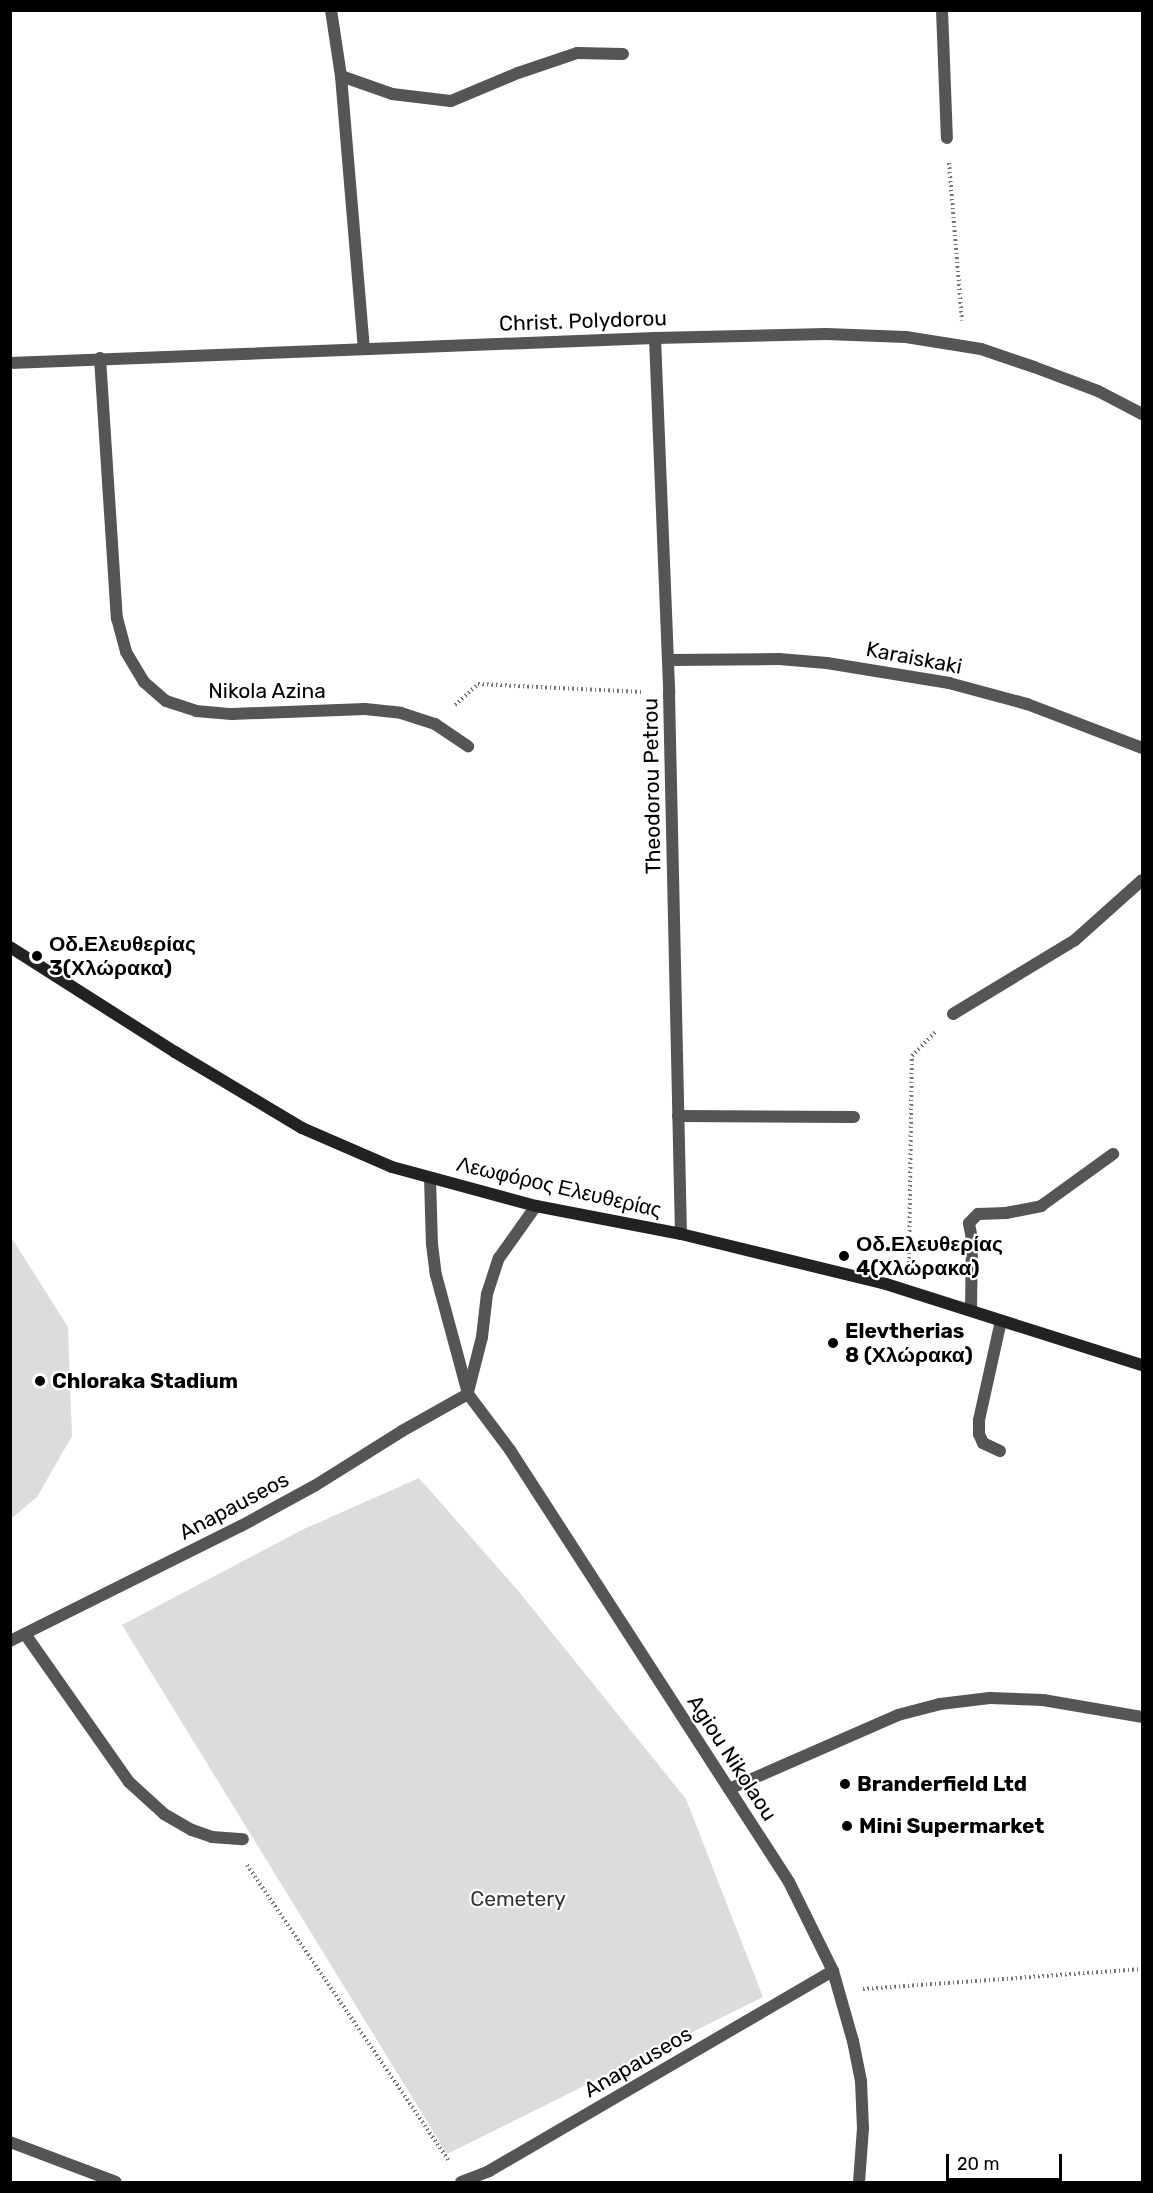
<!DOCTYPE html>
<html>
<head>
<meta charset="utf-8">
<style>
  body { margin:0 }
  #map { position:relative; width:1153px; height:2193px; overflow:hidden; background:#fff; font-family:Rubik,sans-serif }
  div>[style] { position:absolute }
  .green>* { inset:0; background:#dcdcdc }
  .path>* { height:4px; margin-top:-2px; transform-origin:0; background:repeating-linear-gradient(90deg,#777 0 1.5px,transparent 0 4.5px) }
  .service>* { height:12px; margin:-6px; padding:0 6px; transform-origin:6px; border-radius:6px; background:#555 }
  .minor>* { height:12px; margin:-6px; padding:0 6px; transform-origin:6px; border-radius:6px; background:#555 }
  .tertiary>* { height:12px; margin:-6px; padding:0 6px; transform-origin:6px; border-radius:6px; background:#555 }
  .secondary>* { height:12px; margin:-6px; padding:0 6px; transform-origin:6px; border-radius:6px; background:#222 }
  .dots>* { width:16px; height:16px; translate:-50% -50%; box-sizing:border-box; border:3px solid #fff; border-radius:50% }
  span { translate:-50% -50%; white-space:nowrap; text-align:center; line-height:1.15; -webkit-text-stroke:4.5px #fff; paint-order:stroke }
  .street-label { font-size:21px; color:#000 }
  .poi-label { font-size:21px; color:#000; font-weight:700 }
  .left { translate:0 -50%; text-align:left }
  .park-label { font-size:21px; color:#333 }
  .frame { position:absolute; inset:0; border:12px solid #000; pointer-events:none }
  .scale { position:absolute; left:946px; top:2154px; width:116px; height:27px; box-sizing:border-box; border:3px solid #000; border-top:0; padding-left:8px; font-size:18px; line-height:21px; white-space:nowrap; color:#000; -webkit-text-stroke:4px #fff; paint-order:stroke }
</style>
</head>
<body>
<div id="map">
  <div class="green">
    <i style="clip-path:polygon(11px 1237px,68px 1327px,72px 1436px,37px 1497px,11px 1519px)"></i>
    <i style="clip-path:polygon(419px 1478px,520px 1593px,686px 1799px,763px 1997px,447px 2154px,122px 1625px,304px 1529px)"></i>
  </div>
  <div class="path">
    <i style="left:949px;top:163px;width:158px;rotate:85.3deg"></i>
    <i style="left:455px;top:705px;width:31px;rotate:-42deg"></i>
    <i style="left:478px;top:684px;width:165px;rotate:2.8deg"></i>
    <i style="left:909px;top:1263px;width:207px;rotate:-89.2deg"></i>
    <i style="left:912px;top:1056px;width:33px;rotate:-46deg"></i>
    <i style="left:247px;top:1865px;width:358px;rotate:55.7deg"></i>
    <i style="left:863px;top:1989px;width:280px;rotate:-4.1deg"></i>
  </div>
  <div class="service">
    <i style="left:942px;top:10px;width:128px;rotate:87.8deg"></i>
    <i style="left:341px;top:76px;width:54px;rotate:19.4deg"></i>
    <i style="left:392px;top:94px;width:59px;rotate:6.8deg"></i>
    <i style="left:451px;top:101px;width:73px;rotate:-22.7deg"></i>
    <i style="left:518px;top:73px;width:62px;rotate:-18.7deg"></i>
    <i style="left:577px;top:53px;width:46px;rotate:1.2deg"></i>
    <i style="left:678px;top:1116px;width:176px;rotate:0.3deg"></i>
    <i style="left:971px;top:1310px;width:71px;rotate:-89.2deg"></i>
    <i style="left:972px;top:1239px;width:16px;rotate:-101deg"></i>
    <i style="left:969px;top:1223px;width:13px;rotate:-45deg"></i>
    <i style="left:978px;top:1214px;width:28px;rotate:-2deg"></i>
    <i style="left:1006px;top:1213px;width:36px;rotate:-11deg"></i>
    <i style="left:1041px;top:1206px;width:89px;rotate:-35.8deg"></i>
    <i style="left:1000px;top:1451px;width:19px;rotate:-155deg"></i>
    <i style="left:983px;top:1443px;width:10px;rotate:-114deg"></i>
    <i style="left:979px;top:1434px;width:14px;rotate:-90deg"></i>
    <i style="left:979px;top:1420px;width:101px;rotate:-77.5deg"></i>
  </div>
  <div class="minor">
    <i style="left:331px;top:10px;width:67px;rotate:81.4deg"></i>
    <i style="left:341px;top:76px;width:273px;rotate:85.2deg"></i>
    <i style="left:655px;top:338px;width:356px;rotate:87.7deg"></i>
    <i style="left:669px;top:694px;width:540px;rotate:88.73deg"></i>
    <i style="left:100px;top:358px;width:261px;rotate:86.3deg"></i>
    <i style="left:117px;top:618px;width:35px;rotate:75deg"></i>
    <i style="left:126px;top:652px;width:35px;rotate:59deg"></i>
    <i style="left:144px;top:682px;width:29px;rotate:41deg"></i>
    <i style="left:166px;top:701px;width:32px;rotate:18deg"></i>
    <i style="left:196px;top:711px;width:36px;rotate:5deg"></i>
    <i style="left:232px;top:714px;width:133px;rotate:-2.2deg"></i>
    <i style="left:365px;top:709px;width:36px;rotate:6deg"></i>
    <i style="left:401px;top:713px;width:36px;rotate:18deg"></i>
    <i style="left:435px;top:724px;width:40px;rotate:34deg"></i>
    <i style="left:10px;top:363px;width:645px;rotate:-2.22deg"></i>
    <i style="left:655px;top:338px;width:171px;rotate:-1.3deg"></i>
    <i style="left:826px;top:334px;width:80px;rotate:2.1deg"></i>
    <i style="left:906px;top:337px;width:76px;rotate:9.1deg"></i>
    <i style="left:981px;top:349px;width:56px;rotate:18.8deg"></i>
    <i style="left:1034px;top:367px;width:68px;rotate:20.6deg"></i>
    <i style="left:1098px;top:391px;width:50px;rotate:27.6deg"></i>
    <i style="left:668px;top:660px;width:111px;rotate:-0.5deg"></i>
    <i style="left:779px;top:659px;width:48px;rotate:4.8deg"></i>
    <i style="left:827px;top:663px;width:124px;rotate:9.3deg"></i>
    <i style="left:949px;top:683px;width:81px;rotate:15.1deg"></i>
    <i style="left:1027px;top:704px;width:123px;rotate:20.9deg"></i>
    <i style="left:953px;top:1014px;width:143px;rotate:-31.2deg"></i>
    <i style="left:1075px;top:940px;width:90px;rotate:-41.8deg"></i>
    <i style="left:25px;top:1634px;width:181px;rotate:54.9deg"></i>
    <i style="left:129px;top:1782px;width:47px;rotate:42.4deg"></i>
    <i style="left:164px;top:1814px;width:32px;rotate:30deg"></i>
    <i style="left:192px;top:1830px;width:21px;rotate:19deg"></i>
    <i style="left:212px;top:1837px;width:31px;rotate:4deg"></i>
    <i style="left:10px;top:1641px;width:258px;rotate:-26.5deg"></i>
    <i style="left:241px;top:1526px;width:85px;rotate:-28.7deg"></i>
    <i style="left:316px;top:1485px;width:102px;rotate:-32.1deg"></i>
    <i style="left:402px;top:1431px;width:76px;rotate:-29.3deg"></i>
    <i style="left:729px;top:1789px;width:184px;rotate:-23.6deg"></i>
    <i style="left:898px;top:1715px;width:43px;rotate:-14.7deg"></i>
    <i style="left:940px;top:1704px;width:50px;rotate:-6.8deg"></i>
    <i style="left:990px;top:1698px;width:53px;rotate:2.2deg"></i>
    <i style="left:1043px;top:1700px;width:100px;rotate:9.7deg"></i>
    <i style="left:10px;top:2142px;width:113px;rotate:20.7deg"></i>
    <i style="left:461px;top:2182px;width:30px;rotate:-21deg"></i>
    <i style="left:489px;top:2171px;width:398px;rotate:-30.2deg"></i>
  </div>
  <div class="tertiary">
    <i style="left:430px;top:1178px;width:66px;rotate:88.3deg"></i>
    <i style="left:432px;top:1244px;width:31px;rotate:83deg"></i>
    <i style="left:436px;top:1275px;width:123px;rotate:74.9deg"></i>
    <i style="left:468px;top:1394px;width:70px;rotate:53.1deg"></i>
    <i style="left:510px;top:1450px;width:514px;rotate:57.14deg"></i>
    <i style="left:789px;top:1882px;width:99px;rotate:63.7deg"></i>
    <i style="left:833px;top:1971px;width:73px;rotate:74.1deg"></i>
    <i style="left:853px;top:2041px;width:41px;rotate:78.7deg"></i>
    <i style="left:861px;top:2081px;width:47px;rotate:87.6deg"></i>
    <i style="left:863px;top:2128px;width:54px;rotate:94.2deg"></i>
    <i style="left:468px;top:1392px;width:57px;rotate:-75.7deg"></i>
    <i style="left:482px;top:1337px;width:43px;rotate:-83.4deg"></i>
    <i style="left:487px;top:1294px;width:38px;rotate:-72deg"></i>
    <i style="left:499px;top:1258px;width:64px;rotate:-54.6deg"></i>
  </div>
  <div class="secondary">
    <i style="left:10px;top:947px;width:196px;rotate:32.5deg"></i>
    <i style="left:175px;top:1052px;width:148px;rotate:30.9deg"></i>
    <i style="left:302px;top:1128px;width:98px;rotate:23.4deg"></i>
    <i style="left:392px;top:1167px;width:149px;rotate:15.2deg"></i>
    <i style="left:536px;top:1206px;width:148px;rotate:10.9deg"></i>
    <i style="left:681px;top:1234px;width:211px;rotate:13.7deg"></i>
    <i style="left:886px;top:1284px;width:269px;rotate:17.6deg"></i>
  </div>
  <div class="dots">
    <i style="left:37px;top:956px;background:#000"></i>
    <i style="left:844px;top:1256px;background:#000"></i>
    <i style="left:833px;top:1343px;background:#000"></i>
    <i style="left:40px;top:1381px;background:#000"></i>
    <i style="left:845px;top:1784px;background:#000"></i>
    <i style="left:847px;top:1826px;background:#000"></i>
  </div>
  <div class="street-label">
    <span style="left:583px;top:321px;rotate:-2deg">Christ. Polydorou</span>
    <span style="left:914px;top:658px;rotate:11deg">Karaiskaki</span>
    <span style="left:267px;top:691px">Nikola Azina</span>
    <span style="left:652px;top:786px;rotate:-91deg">Theodorou Petrou</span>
    <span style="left:559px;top:1187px;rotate:13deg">Λεωφόρος Ελευθερίας</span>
    <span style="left:234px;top:1506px;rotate:-28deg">Anapauseos</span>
    <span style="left:732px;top:1758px;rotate:57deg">Agiou Nikolaou</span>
    <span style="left:638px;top:2062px;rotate:-30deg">Anapauseos</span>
  </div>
  <div class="poi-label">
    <span class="left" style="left:49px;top:956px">Οδ.Ελευθερίας<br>3(Χλώρακα)</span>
    <span class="left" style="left:856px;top:1256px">Οδ.Ελευθερίας<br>4(Χλώρακα)</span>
    <span class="left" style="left:845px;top:1343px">Elevtherias<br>8 (Χλώρακα)</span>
    <span class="left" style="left:52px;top:1381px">Chloraka Stadium</span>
    <span class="left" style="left:857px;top:1784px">Branderfield Ltd</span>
    <span class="left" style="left:859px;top:1826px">Mini Supermarket</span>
  </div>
  <div class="park-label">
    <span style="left:518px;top:1899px">Cemetery</span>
  </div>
  <div class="frame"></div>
  <div class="scale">20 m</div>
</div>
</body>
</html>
